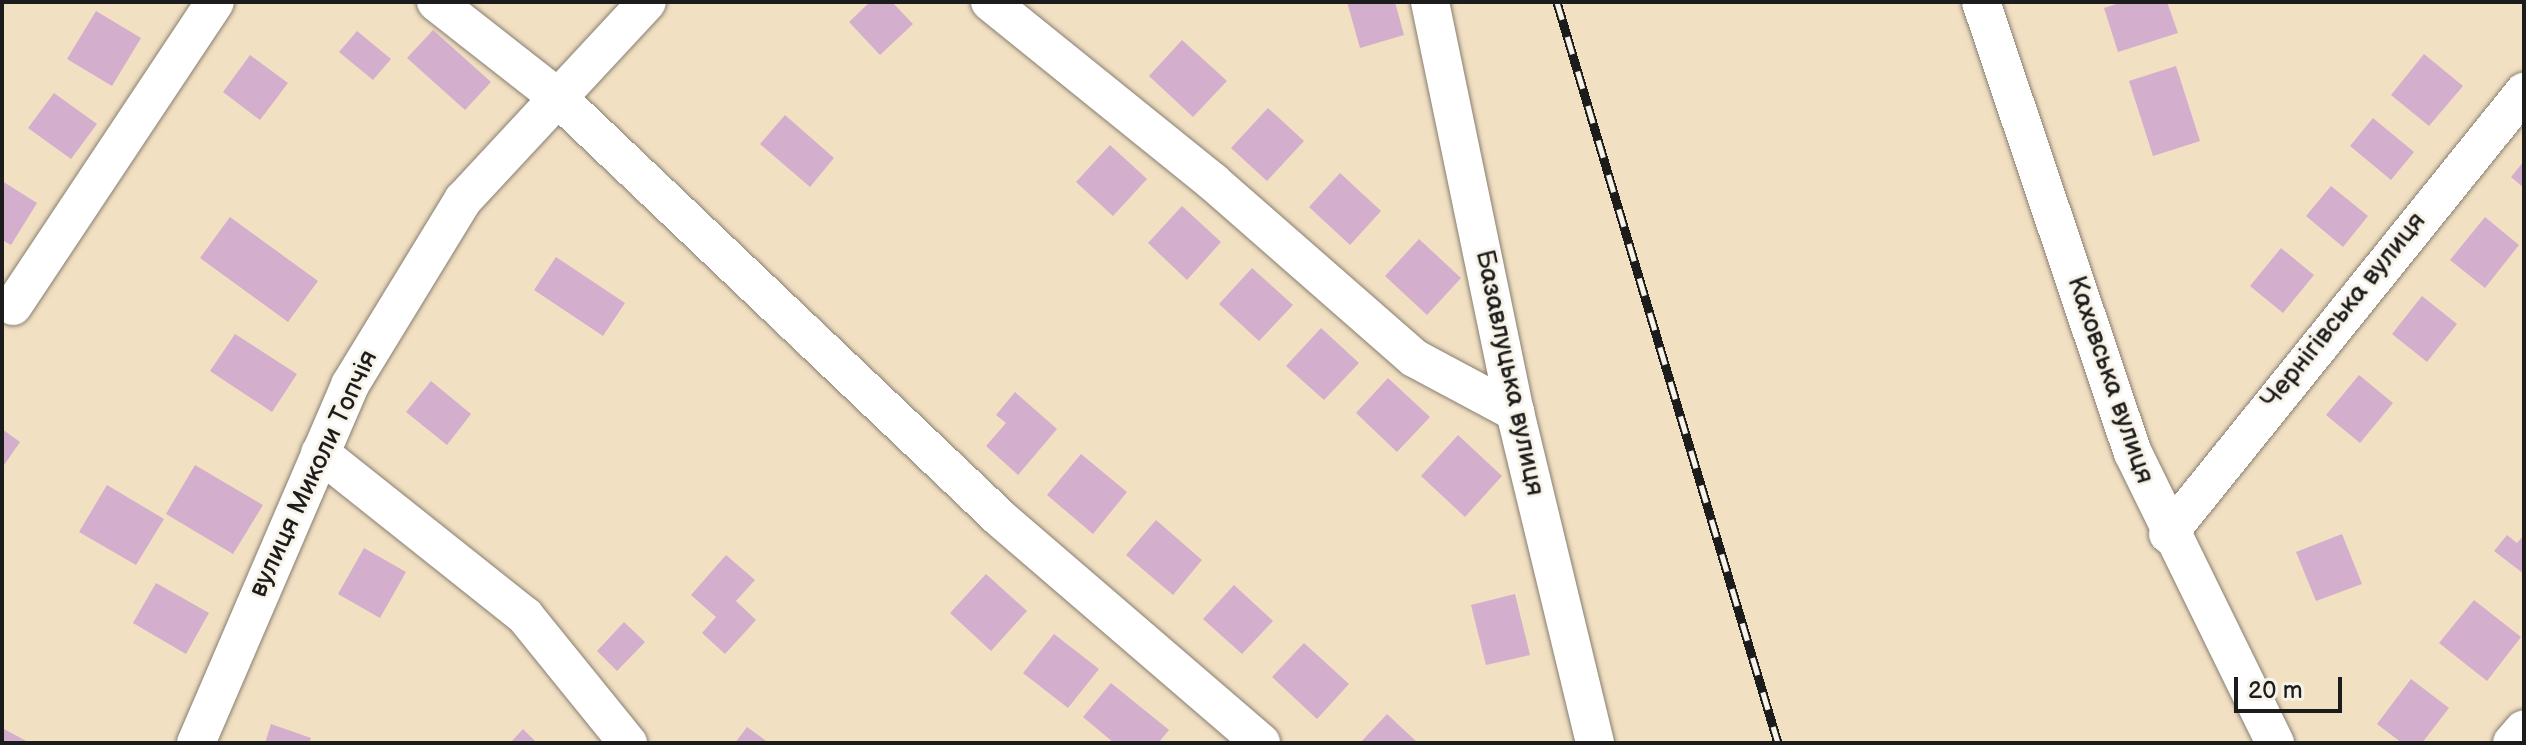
<!DOCTYPE html>
<html>
<head>
<meta charset="utf-8">
<style>
  body { margin:0 }
  #map { position:relative; width:2526px; height:745px; overflow:hidden; background:#f2e0c3; font-family:"Balsamiq Sans",sans-serif }
  div>[style] { position:absolute }
  .building>* { inset:0; background:#d4aecd }
  .roads { filter:drop-shadow(0 0 2px #877e70) drop-shadow(0 0 2px #877e70) }
  .minor>* { height:38px; margin:-19px; padding:0 19px; transform-origin:19px; border-radius:19px; background:#fff }
  .rail>* { height:9px; margin-top:-4.5px; transform-origin:0; background:repeating-linear-gradient(90deg,#f7f3e8 0 18px,#1c1c1c 0 36px); box-sizing:border-box; border-block:2px solid #1c1c1c }
  span { translate:-50% -50%; white-space:nowrap; text-align:center; line-height:1.15; -webkit-text-stroke:6px #f7f3e8; paint-order:stroke }
  .street-label { font-size:26px; color:#1c1c1c }
  .frame { position:absolute; inset:0; border:4px solid #1c1c1c; pointer-events:none }
  .scale { position:absolute; left:2234px; top:677px; width:108px; height:36px; box-sizing:border-box; border:4px solid #1c1c1c; border-top:0; padding-left:10px; font-size:24px; line-height:28px; white-space:nowrap; color:#1c1c1c; -webkit-text-stroke:6px #f7f3e8; paint-order:stroke }
</style>
</head>
<body>
<div id="map">
  <div class="building">
    <i style="clip-path:polygon(870px 2px,892px 2px,913px 24px,880px 55px,849px 22px)"></i>
    <i style="clip-path:polygon(1347px 2px,1395px 2px,1404px 35px,1360px 48px)"></i>
    <i style="clip-path:polygon(2123px 2px,2167px 2px,2178px 33px,2118px 52px,2104px 8px)"></i>
    <i style="clip-path:polygon(96px 11px,141px 38px,112px 86px,67px 59px)"></i>
    <i style="clip-path:polygon(433px 30px,491px 82px,465px 110px,407px 58px)"></i>
    <i style="clip-path:polygon(357px 31px,391px 59px,373px 80px,339px 52px)"></i>
    <i style="clip-path:polygon(1182px 40px,1227px 81px,1193px 117px,1149px 76px)"></i>
    <i style="clip-path:polygon(2424px 54px,2463px 86px,2429px 126px,2391px 95px)"></i>
    <i style="clip-path:polygon(250px 55px,288px 83px,260px 120px,223px 92px)"></i>
    <i style="clip-path:polygon(2176px 66px,2200px 141px,2153px 156px,2129px 81px)"></i>
    <i style="clip-path:polygon(54px 93px,97px 124px,71px 159px,28px 128px)"></i>
    <i style="clip-path:polygon(1268px 108px,1304px 141px,1267px 181px,1231px 148px)"></i>
    <i style="clip-path:polygon(785px 115px,834px 158px,810px 187px,760px 144px)"></i>
    <i style="clip-path:polygon(2373px 118px,2414px 152px,2391px 180px,2350px 146px)"></i>
    <i style="clip-path:polygon(1110px 145px,1147px 179px,1113px 216px,1076px 182px)"></i>
    <i style="clip-path:polygon(2524px 161px,2524px 188px,2511px 177px)"></i>
    <i style="clip-path:polygon(1340px 173px,1381px 211px,1350px 245px,1309px 207px)"></i>
    <i style="clip-path:polygon(2px 181px,37px 203px,11px 245px,2px 240px)"></i>
    <i style="clip-path:polygon(2331px 186px,2368px 216px,2343px 247px,2306px 216px)"></i>
    <i style="clip-path:polygon(1182px 206px,1221px 242px,1187px 280px,1148px 243px)"></i>
    <i style="clip-path:polygon(230px 217px,318px 281px,288px 322px,200px 258px)"></i>
    <i style="clip-path:polygon(2485px 217px,2519px 245px,2485px 288px,2450px 260px)"></i>
    <i style="clip-path:polygon(1419px 239px,1461px 278px,1427px 315px,1385px 276px)"></i>
    <i style="clip-path:polygon(2281px 248px,2314px 275px,2283px 313px,2250px 286px)"></i>
    <i style="clip-path:polygon(556px 257px,625px 303px,603px 336px,534px 290px)"></i>
    <i style="clip-path:polygon(1252px 268px,1293px 305px,1259px 341px,1219px 304px)"></i>
    <i style="clip-path:polygon(2422px 296px,2457px 324px,2427px 362px,2392px 334px)"></i>
    <i style="clip-path:polygon(1321px 328px,1359px 363px,1324px 400px,1286px 366px)"></i>
    <i style="clip-path:polygon(235px 334px,297px 374px,272px 412px,210px 371px)"></i>
    <i style="clip-path:polygon(2359px 375px,2393px 403px,2360px 443px,2326px 415px)"></i>
    <i style="clip-path:polygon(1388px 378px,1430px 417px,1397px 452px,1356px 413px)"></i>
    <i style="clip-path:polygon(431px 381px,471px 414px,447px 445px,406px 412px)"></i>
    <i style="clip-path:polygon(1015px 392px,1057px 429px,1018px 475px,986px 446px,1006px 423px,996px 415px)"></i>
    <i style="clip-path:polygon(2px 429px,20px 442px,2px 468px)"></i>
    <i style="clip-path:polygon(1458px 435px,1502px 476px,1465px 517px,1421px 476px)"></i>
    <i style="clip-path:polygon(1081px 454px,1127px 492px,1093px 534px,1047px 495px)"></i>
    <i style="clip-path:polygon(195px 465px,263px 505px,233px 554px,166px 514px)"></i>
    <i style="clip-path:polygon(107px 485px,164px 519px,136px 565px,79px 532px)"></i>
    <i style="clip-path:polygon(1156px 520px,1202px 560px,1173px 595px,1126px 555px)"></i>
    <i style="clip-path:polygon(2342px 534px,2362px 584px,2316px 601px,2296px 552px)"></i>
    <i style="clip-path:polygon(2507px 535px,2517px 543px,2524px 535px,2524px 574px,2494px 551px)"></i>
    <i style="clip-path:polygon(364px 548px,406px 572px,380px 618px,338px 594px)"></i>
    <i style="clip-path:polygon(726px 555px,755px 580px,736px 601px,756px 620px,725px 654px,702px 633px,716px 617px,691px 595px)"></i>
    <i style="clip-path:polygon(986px 574px,1027px 611px,991px 651px,950px 613px)"></i>
    <i style="clip-path:polygon(156px 583px,209px 613px,186px 654px,133px 623px)"></i>
    <i style="clip-path:polygon(1234px 585px,1273px 621px,1242px 654px,1203px 619px)"></i>
    <i style="clip-path:polygon(1515px 594px,1530px 655px,1486px 665px,1471px 605px)"></i>
    <i style="clip-path:polygon(2474px 600px,2521px 637px,2487px 681px,2439px 643px)"></i>
    <i style="clip-path:polygon(624px 622px,645px 642px,617px 671px,597px 651px)"></i>
    <i style="clip-path:polygon(1054px 634px,1099px 669px,1068px 708px,1023px 673px)"></i>
    <i style="clip-path:polygon(1304px 643px,1349px 684px,1317px 719px,1272px 677px)"></i>
    <i style="clip-path:polygon(2411px 679px,2449px 708px,2422px 743px,2402px 743px,2377px 724px)"></i>
    <i style="clip-path:polygon(1111px 683px,1169px 730px,1158px 743px,1114px 743px,1083px 717px)"></i>
    <i style="clip-path:polygon(1387px 714px,1418px 743px,1360px 743px)"></i>
    <i style="clip-path:polygon(271px 724px,311px 738px,309px 743px,265px 743px)"></i>
    <i style="clip-path:polygon(747px 727px,769px 743px,735px 743px)"></i>
    <i style="clip-path:polygon(2px 728px,30px 743px,2px 743px)"></i>
    <i style="clip-path:polygon(523px 729px,537px 743px,510px 743px)"></i>
  </div>
  <div class="roads">
    <div class="minor">
      <i style="left:436px;top:2px;width:152px;rotate:38.1deg"></i>
      <i style="left:556px;top:96px;width:614px;rotate:43.55deg"></i>
      <i style="left:1001px;top:519px;width:343px;rotate:40.7deg"></i>
      <i style="left:990px;top:2px;width:287px;rotate:38.9deg"></i>
      <i style="left:1213px;top:182px;width:267px;rotate:41.2deg"></i>
      <i style="left:1414px;top:358px;width:115px;rotate:28.1deg"></i>
      <i style="left:1430px;top:2px;width:419px;rotate:78.3deg"></i>
      <i style="left:1515px;top:412px;width:341px;rotate:76.4deg"></i>
      <i style="left:1981px;top:2px;width:476px;rotate:71.4deg"></i>
      <i style="left:2133px;top:453px;width:323px;rotate:63.9deg"></i>
      <i style="left:13px;top:306px;width:365px;rotate:-56.4deg"></i>
      <i style="left:320px;top:453px;width:262px;rotate:38.5deg"></i>
      <i style="left:525px;top:616px;width:164px;rotate:51deg"></i>
      <i style="left:2168px;top:534px;width:568px;rotate:-51.15deg"></i>
      <i style="left:196px;top:743px;width:390px;rotate:-66.7deg"></i>
      <i style="left:350px;top:385px;width:217px;rotate:-58.6deg"></i>
      <i style="left:463px;top:200px;width:270px;rotate:-47.1deg"></i>
      <i style="left:2512px;top:743px;width:18px;rotate:-49deg"></i>
    </div>
  </div>
  <div class="rail">
    <i style="left:1557px;top:2px;width:773px;rotate:73.39deg"></i>
  </div>
  <div class="street-label">
    <span style="left:2344px;top:311px;rotate:-51deg">Чернігівська вулиця</span>
    <span style="left:1509px;top:373px;rotate:78deg">Базавлуцька вулиця</span>
    <span style="left:2110px;top:380px;rotate:71deg">Каховська вулиця</span>
    <span style="left:314px;top:474px;rotate:-65deg">вулиця Миколи Топчія</span>
  </div>
  <div class="frame"></div>
  <div class="scale">20 m</div>
</div>
</body>
</html>
